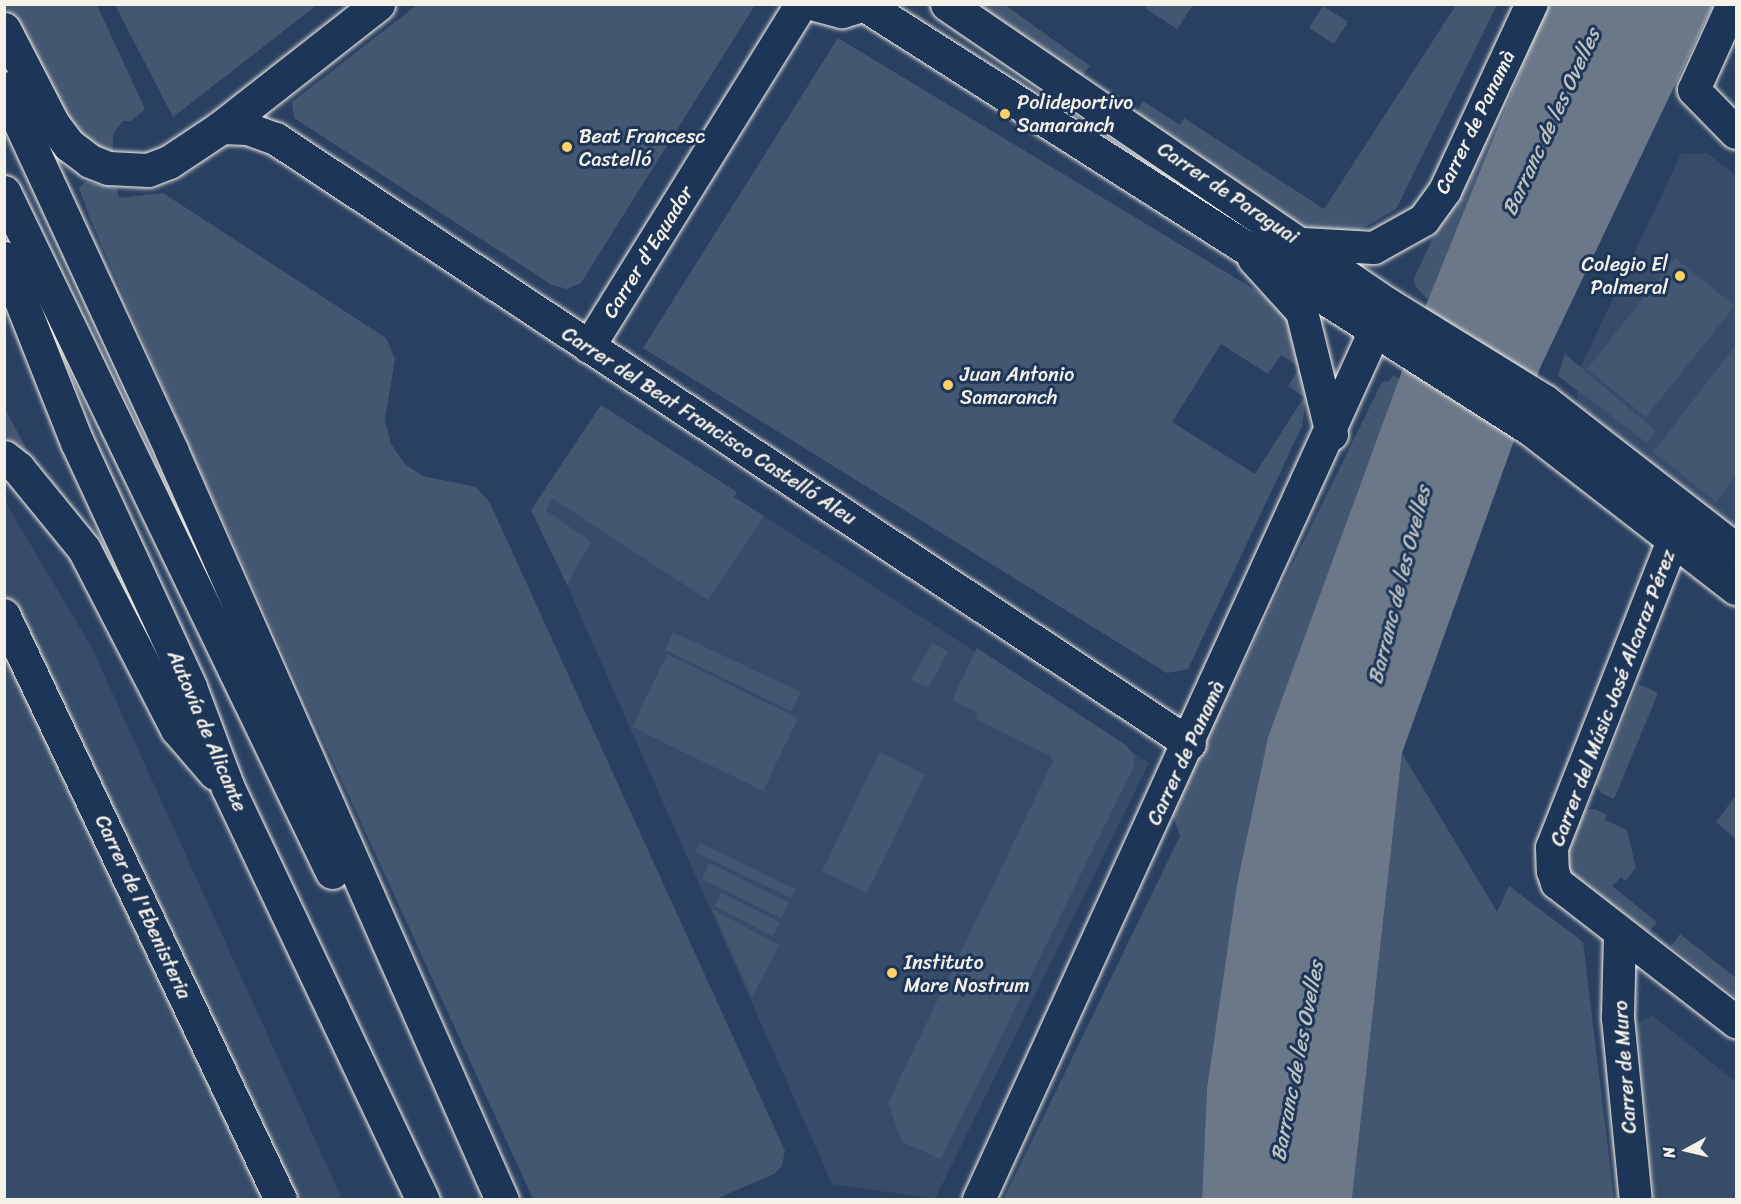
<!DOCTYPE html>
<html>
<head>
<meta charset="utf-8">
<style>
  body { margin:0 }
  #map { position:relative; width:1741px; height:1204px; overflow:hidden; background:#2a4060; font-family:Sriracha,sans-serif }
  div>[style] { position:absolute }
  .built>* { inset:0; background:#374c69 }
  .green>* { inset:0; background:#445771 }
  .water>* { inset:0; background:#6a788a }
  .roads { filter:drop-shadow(0 0 2px #f4f1e8) drop-shadow(0 0 2px #f4f1e8) }
  .street>* { height:32px; margin:-16px; padding:0 16px; transform-origin:16px; border-radius:16px; background:#1d3557 }
  .secondary>* { height:33px; margin:-16.5px; padding:0 16.5px; transform-origin:16.5px; border-radius:16.5px; background:#1d3557 }
  .highway>* { height:33px; margin:-16.5px; padding:0 16.5px; transform-origin:16.5px; border-radius:16.5px; background:#1d3557 }
  .dots>* { width:16px; height:16px; translate:-50% -50%; box-sizing:border-box; border:3px solid #1d3557; border-radius:50% }
  span { translate:-50% -50%; white-space:nowrap; text-align:center; line-height:1.15; -webkit-text-stroke:6px #1d3557; paint-order:stroke }
  .poi-label { font-size:20px; color:#f4f1e8 }
  .left { translate:0 -50%; text-align:left }
  .right { translate:-100% -50%; text-align:right }
  .street-label { font-size:20px; color:#f4f1e8 }
  .water-label { font-size:21px; color:#bdc1c2; font-style:italic }
  .frame { position:absolute; inset:0; border:6px solid #f4f1e8; pointer-events:none }
  .north { position:absolute; left:1657px; top:1120px; width:60px; height:60px; -webkit-text-stroke:4px #1d3557; paint-order:stroke; rotate:262deg; font-size:16px; font-weight:700; line-height:24px; text-align:center; color:#f4f1e8 }
  .north::after { content:''; display:block; margin:auto; width:21px; height:27px; background:#f4f1e8; clip-path:polygon(50% 0,100% 100%,50% 72%,0 100%) }
</style>
</head>
<body>
<div id="map">
  <div class="built">
    <i style="clip-path:polygon(1707px 153px,1736px 176px,1736px 530px,1578px 405px,1576px 377px,1681px 154px)"></i>
    <i style="clip-path:polygon(605px 414px,1149px 763px,935px 1199px,832px 1184px,539px 522px)"></i>
    <i style="clip-path:polygon(4px 500px,92px 648px,342px 1199px,5px 1199px)"></i>
    <i style="clip-path:polygon(1652px 1015px,1736px 1082px,1736px 1199px,1655px 1199px,1637px 1023px)"></i>
  </div>
  <div class="green">
    <i style="clip-path:polygon(1148px 4px,1193px 4px,1193px 5px,1177px 29px,1145px 8px)"></i>
    <i style="clip-path:polygon(5px 5px,97px 5px,145px 109px,131px 121px,123px 121px,113px 134px,113px 156px,80px 138px)"></i>
    <i style="clip-path:polygon(115px 5px,317px 5px,173px 117px)"></i>
    <i style="clip-path:polygon(417px 5px,417px 4px,755px 5px,581px 283px,567px 289px,552px 285px,294px 118px,292px 102px)"></i>
    <i style="clip-path:polygon(962px 5px,1005px 5px,1090px 66px,1079px 79px)"></i>
    <i style="clip-path:polygon(1456px 5px,1497px 5px,1396px 209px,1358px 231px,1326px 233px,1285px 217px,1136px 115px,1143px 101px,1180px 125px,1184px 118px,1324px 209px)"></i>
    <i style="clip-path:polygon(1543px 5px,1547px 5px,1428px 300px,1415px 286px,1414px 278px)"></i>
    <i style="clip-path:polygon(1323px 6px,1348px 22px,1334px 44px,1309px 28px)"></i>
    <i style="clip-path:polygon(evenodd,838px 38px,1262px 294px,1289px 321px,1307px 394px,1302px 426px,1188px 669px,1167px 673px,643px 348px,838px 38px,1221px 344px,1268px 374px,1281px 355px,1300px 367px,1288px 386px,1304px 397px,1255px 474px,1172px 422px,1221px 344px)"></i>
    <i style="clip-path:polygon(85px 182px,116px 187px,119px 198px,163px 193px,386px 338px,395px 359px,385px 420px,391px 444px,405px 464px,423px 476px,476px 487px,490px 503px,785px 1151px,782px 1166px,774px 1174px,716px 1199px,533px 1199px,184px 435px,91px 221px,79px 188px)"></i>
    <i style="clip-path:polygon(1675px 258px,1735px 306px,1646px 417px,1587px 369px)"></i>
    <i style="clip-path:polygon(1736px 345px,1736px 475px,1716px 502px,1653px 452px)"></i>
    <i style="clip-path:polygon(1565px 354px,1656px 431px,1647px 443px,1558px 376px)"></i>
    <i style="clip-path:polygon(1393px 375px,1401px 380px,1268px 737px,1237px 884px,1207px 1088px,1202px 1199px,1003px 1200px,1180px 836px,1171px 811px,1382px 382px,1390px 381px)"></i>
    <i style="clip-path:polygon(601px 405px,737px 492px,734px 497px,764px 516px,708px 600px,553px 499px,546px 510px,591px 542px,567px 585px,531px 510px)"></i>
    <i style="clip-path:polygon(5px 409px,32px 459px,5px 435px)"></i>
    <i style="clip-path:polygon(673px 632px,801px 692px,791px 711px,665px 650px)"></i>
    <i style="clip-path:polygon(933px 643px,948px 652px,929px 687px,910px 680px)"></i>
    <i style="clip-path:polygon(977px 648px,1126px 745px,1134px 755px,1134px 766px,941px 1159px,902px 1142px,888px 1103px,1053px 761px,1050px 756px,976px 719px,978px 713px,952px 700px)"></i>
    <i style="clip-path:polygon(667px 654px,798px 718px,763px 791px,632px 727px)"></i>
    <i style="clip-path:polygon(1639px 684px,1658px 693px,1614px 799px,1601px 793px,1596px 784px)"></i>
    <i style="clip-path:polygon(880px 752px,925px 775px,867px 893px,822px 871px)"></i>
    <i style="clip-path:polygon(1402px 753px,1497px 912px,1509px 886px,1583px 942px,1614px 1199px,1352px 1200px)"></i>
    <i style="clip-path:polygon(1736px 795px,1736px 839px,1716px 822px)"></i>
    <i style="clip-path:polygon(1595px 809px,1607px 815px,1605px 820px,1627px 830px,1636px 868px,1625px 881px,1621px 877px,1612px 886px,1657px 922px,1649px 932px,1570px 873px,1564px 863px,1584px 810px)"></i>
    <i style="clip-path:polygon(700px 843px,795px 889px,791px 898px,695px 852px)"></i>
    <i style="clip-path:polygon(709px 863px,789px 903px,781px 918px,702px 879px)"></i>
    <i style="clip-path:polygon(721px 893px,780px 922px,773px 936px,714px 906px)"></i>
    <i style="clip-path:polygon(712px 909px,779px 945px,752px 998px)"></i>
    <i style="clip-path:polygon(1680px 934px,1736px 978px,1736px 997px,1671px 946px)"></i>
  </div>
  <div class="water">
    <i style="clip-path:polygon(1547px 5px,1713px 5px,1540px 368px,1402px 753px,1352px 1199px,1202px 1200px,1207px 1088px,1237px 884px,1268px 737px,1428px 300px)"></i>
  </div>
  <div class="roads">
    <div class="street">
      <i style="left:1733px;top:4px;width:94px;rotate:114.4deg"></i>
      <i style="left:1694px;top:90px;width:60px;rotate:45.7deg"></i>
      <i style="left:220px;top:128px;width:28px;rotate:2deg"></i>
      <i style="left:248px;top:129px;width:30px;rotate:20deg"></i>
      <i style="left:276px;top:139px;width:1096px;rotate:33.5deg"></i>
      <i style="left:1303px;top:244px;width:71px;rotate:3.2deg"></i>
      <i style="left:1374px;top:248px;width:57px;rotate:-29.2deg"></i>
      <i style="left:1424px;top:220px;width:36px;rotate:-54deg"></i>
      <i style="left:1445px;top:191px;width:206px;rotate:-65.1deg"></i>
      <i style="left:1254px;top:259px;width:72px;rotate:47.8deg"></i>
      <i style="left:1302px;top:312px;width:126px;rotate:76.2deg"></i>
      <i style="left:589px;top:347px;width:404px;rotate:-58.2deg"></i>
      <i style="left:1667px;top:515px;width:24px;rotate:73deg"></i>
      <i style="left:1674px;top:538px;width:333px;rotate:111.5deg"></i>
      <i style="left:1552px;top:848px;width:23px;rotate:88deg"></i>
      <i style="left:1553px;top:871px;width:13px;rotate:72deg"></i>
      <i style="left:1557px;top:883px;width:227px;rotate:37.8deg"></i>
      <i style="left:4px;top:615px;width:647px;rotate:64.66deg"></i>
      <i style="left:1620px;top:934px;width:84px;rotate:91.4deg"></i>
      <i style="left:1618px;top:1018px;width:183px;rotate:84.4deg"></i>
      <i style="left:979px;top:1200px;width:981px;rotate:-65.5deg"></i>
    </div>
    <div class="secondary">
      <i style="left:815px;top:4px;width:28px;rotate:15deg"></i>
      <i style="left:842px;top:11px;width:24px;rotate:-17deg"></i>
      <i style="left:947px;top:4px;width:533px;rotate:34.29deg"></i>
      <i style="left:1387px;top:304px;width:185px;rotate:31.7deg"></i>
      <i style="left:1544px;top:401px;width:243px;rotate:37.8deg"></i>
      <i style="left:865px;top:5px;width:791px;rotate:32.5deg"></i>
      <i style="left:1532px;top:430px;width:258px;rotate:37.8deg"></i>
      <i style="left:4px;top:29px;width:107px;rotate:62.7deg"></i>
      <i style="left:53px;top:124px;width:26px;rotate:53deg"></i>
      <i style="left:69px;top:145px;width:26px;rotate:37deg"></i>
      <i style="left:90px;top:161px;width:19px;rotate:21deg"></i>
      <i style="left:108px;top:168px;width:40px;rotate:2.9deg"></i>
      <i style="left:148px;top:170px;width:22px;rotate:-21deg"></i>
      <i style="left:169px;top:162px;width:61px;rotate:-33.7deg"></i>
      <i style="left:220px;top:128px;width:201px;rotate:-38.1deg"></i>
    </div>
    <div class="highway">
      <i style="left:4px;top:88px;width:399px;rotate:65.2deg"></i>
      <i style="left:171px;top:450px;width:820px;rotate:66.19deg"></i>
      <i style="left:4px;top:192px;width:755px;rotate:64.25deg"></i>
      <i style="left:4px;top:258px;width:198px;rotate:68.4deg"></i>
      <i style="left:77px;top:442px;width:270px;rotate:65.2deg"></i>
      <i style="left:190px;top:687px;width:108px;rotate:69.4deg"></i>
      <i style="left:228px;top:788px;width:456px;rotate:64.7deg"></i>
      <i style="left:4px;top:457px;width:18px;rotate:38deg"></i>
      <i style="left:18px;top:468px;width:104px;rotate:50.8deg"></i>
      <i style="left:84px;top:549px;width:203px;rotate:62.7deg"></i>
      <i style="left:177px;top:729px;width:58px;rotate:49.2deg"></i>
    </div>
  </div>
  <div class="dots">
    <i style="left:1005px;top:114px;background:#ffd166"></i>
    <i style="left:567px;top:147px;background:#ffd166"></i>
    <i style="left:1680px;top:276px;background:#ffd166"></i>
    <i style="left:948px;top:385px;background:#ffd166"></i>
    <i style="left:892px;top:973px;background:#ffd166"></i>
  </div>
  <div class="poi-label">
    <span class="left" style="left:1017px;top:114px">Polideportivo<br>Samaranch</span>
    <span class="left" style="left:579px;top:148px">Beat Francesc<br>Castelló</span>
    <span class="right" style="left:1668px;top:276px">Colegio El<br>Palmeral</span>
    <span class="left" style="left:960px;top:386px">Juan Antonio<br>Samaranch</span>
    <span class="left" style="left:904px;top:974px">Instituto<br>Mare Nostrum</span>
  </div>
  <div class="street-label">
    <span style="left:1475px;top:122px;rotate:-64deg">Carrer de Panamà</span>
    <span style="left:1228px;top:193px;rotate:34deg">Carrer de Paraguai</span>
    <span style="left:648px;top:252px;rotate:-58deg">Carrer d'Equador</span>
    <span style="left:709px;top:426px;rotate:33deg">Carrer del Beat Francisco Castelló Aleu</span>
    <span style="left:1613px;top:698px;rotate:-69deg">Carrer del Músic José Alcaraz Pérez</span>
    <span style="left:207px;top:731px;rotate:67deg">Autovía de Alicante</span>
    <span style="left:1186px;top:753px;rotate:-65deg">Carrer de Panamà</span>
    <span style="left:143px;top:907px;rotate:65deg">Carrer de l'Ebenisteria</span>
    <span style="left:1625px;top:1067px;rotate:-94deg">Carrer de Muro</span>
  </div>
  <div class="water-label">
    <span style="left:1551px;top:122px;rotate:-65deg">Barranc de les Ovelles</span>
    <span style="left:1399px;top:585px;rotate:-76deg">Barranc de les Ovelles</span>
    <span style="left:1297px;top:1061px;rotate:-79deg">Barranc de les Ovelles</span>
  </div>
  <div class="frame"></div>
  <div class="north">N</div>
</div>
</body>
</html>
